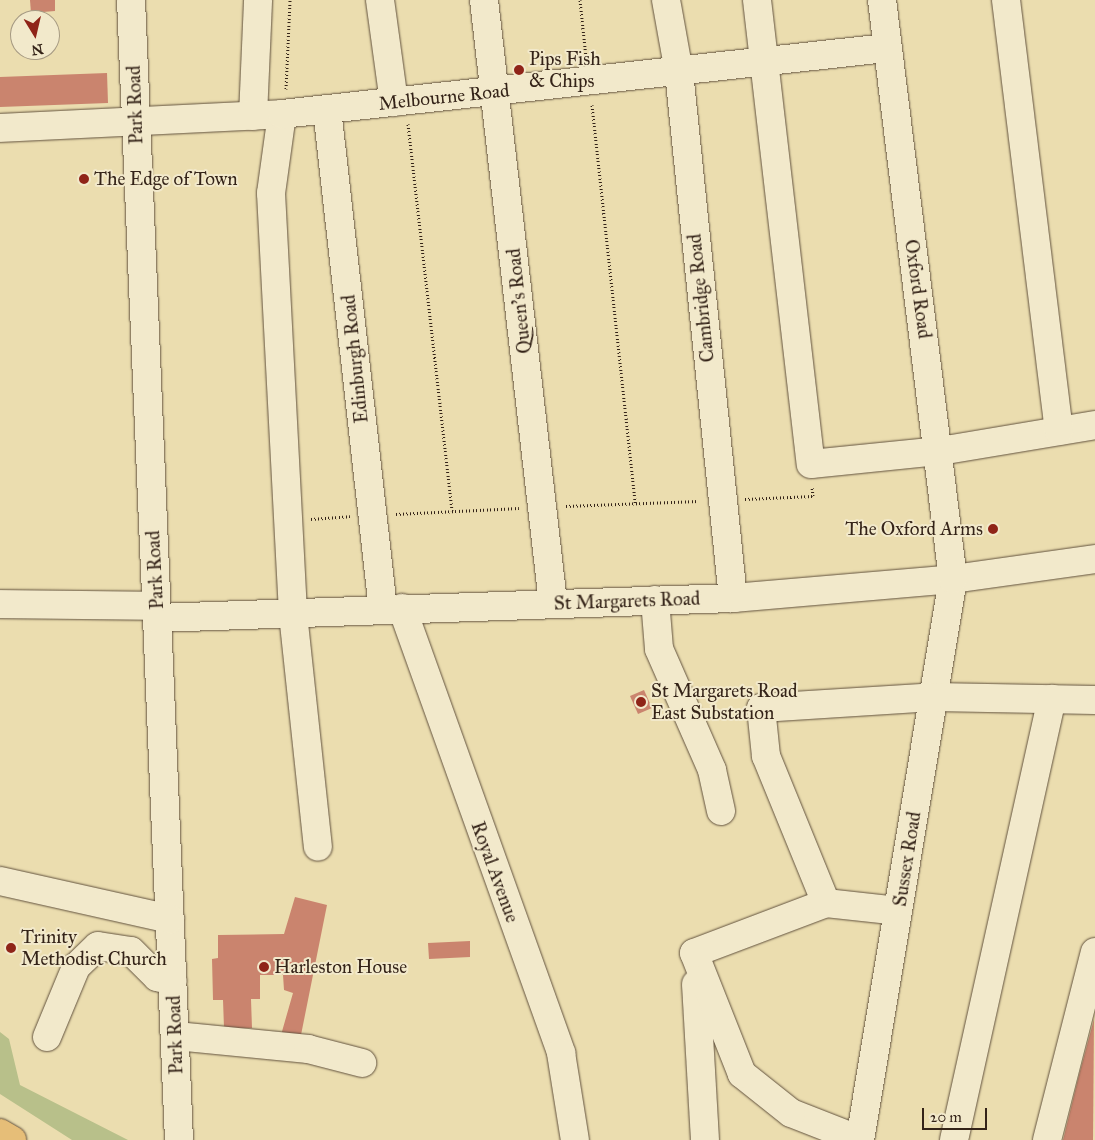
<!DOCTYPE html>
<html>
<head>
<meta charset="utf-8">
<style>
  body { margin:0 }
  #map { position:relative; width:1095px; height:1140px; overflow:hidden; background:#ebddaf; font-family:"IM FELL Great Primer",serif }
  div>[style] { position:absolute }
  .green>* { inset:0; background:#b8c08a }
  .building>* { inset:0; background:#ca846e }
  .path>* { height:3px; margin-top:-1.5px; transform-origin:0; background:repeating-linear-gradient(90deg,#342318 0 1px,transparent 0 3.5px) }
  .roads { filter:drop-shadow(0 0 1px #62523e) drop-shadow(0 0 1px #62523e) }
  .minor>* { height:28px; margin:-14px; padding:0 14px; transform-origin:14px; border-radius:14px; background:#f2e9cb }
  .highway>* { height:28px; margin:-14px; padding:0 14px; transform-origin:14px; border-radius:14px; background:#e6be78 }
  .dots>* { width:14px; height:14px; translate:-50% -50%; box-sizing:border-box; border:2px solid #f2e9cb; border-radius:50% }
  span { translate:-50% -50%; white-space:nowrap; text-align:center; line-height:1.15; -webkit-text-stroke:4px #f2e9cb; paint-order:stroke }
  .poi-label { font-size:19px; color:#342318 }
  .left { translate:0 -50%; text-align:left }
  .right { translate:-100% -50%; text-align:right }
  .street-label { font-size:19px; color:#342318 }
  .north { position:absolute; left:10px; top:10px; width:50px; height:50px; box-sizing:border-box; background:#f2e9cb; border:1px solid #a69a83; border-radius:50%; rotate:171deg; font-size:14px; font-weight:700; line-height:20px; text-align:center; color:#342318 }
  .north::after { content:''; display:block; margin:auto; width:18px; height:22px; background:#8f2418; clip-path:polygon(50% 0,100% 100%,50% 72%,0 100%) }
  .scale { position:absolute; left:922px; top:1108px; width:65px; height:22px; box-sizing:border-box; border:2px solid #342318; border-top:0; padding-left:6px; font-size:15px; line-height:18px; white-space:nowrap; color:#342318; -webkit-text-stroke:4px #f2e9cb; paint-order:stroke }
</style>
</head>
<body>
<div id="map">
  <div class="green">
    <i style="clip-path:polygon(0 1032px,9px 1039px,20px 1085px,128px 1140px,72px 1140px,0 1094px)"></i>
  </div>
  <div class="building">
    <i style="clip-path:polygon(30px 0,55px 0,55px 11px,31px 13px)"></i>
    <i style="clip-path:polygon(107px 73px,108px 103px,0 107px,0 77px)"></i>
    <i style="clip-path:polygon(644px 690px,652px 708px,638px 714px,630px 696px)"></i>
    <i style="clip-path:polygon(295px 897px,327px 905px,300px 1040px,281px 1035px,293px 993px,284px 990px,283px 975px,260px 975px,260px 999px,251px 999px,252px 1028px,224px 1028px,223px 1000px,213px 1000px,212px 959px,218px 958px,218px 935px,284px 934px)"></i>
    <i style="clip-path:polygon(470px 941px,470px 957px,429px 959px,428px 943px)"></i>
    <i style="clip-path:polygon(1094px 1019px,1093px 1140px,1063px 1140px,1079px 1075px)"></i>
  </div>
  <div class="path">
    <i style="left:580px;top:0;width:57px;rotate:84deg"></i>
    <i style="left:286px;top:89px;width:89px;rotate:-87.4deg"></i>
    <i style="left:592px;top:105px;width:401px;rotate:83.8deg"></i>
    <i style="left:408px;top:124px;width:389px;rotate:83.5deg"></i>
    <i style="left:745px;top:499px;width:68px;rotate:-2.5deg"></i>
    <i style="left:813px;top:496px;width:9px;rotate:-96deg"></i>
    <i style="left:566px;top:506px;width:133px;rotate:-2.2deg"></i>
    <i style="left:396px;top:514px;width:123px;rotate:-2.8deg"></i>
    <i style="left:311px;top:519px;width:39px;rotate:-4deg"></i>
  </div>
  <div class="roads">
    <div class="minor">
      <i style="left:131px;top:0;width:1141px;rotate:87.59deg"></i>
      <i style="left:380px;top:0;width:103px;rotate:82.2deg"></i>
      <i style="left:484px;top:0;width:607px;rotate:83.47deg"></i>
      <i style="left:666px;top:0;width:73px;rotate:79.8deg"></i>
      <i style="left:679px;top:72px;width:529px;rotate:84.14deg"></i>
      <i style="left:757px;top:0;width:467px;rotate:83.4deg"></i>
      <i style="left:811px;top:464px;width:130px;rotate:-5.8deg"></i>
      <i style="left:940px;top:451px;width:157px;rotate:-9.5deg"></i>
      <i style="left:1006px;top:0;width:434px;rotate:83deg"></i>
      <i style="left:327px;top:109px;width:503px;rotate:83.61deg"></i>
      <i style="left:282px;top:114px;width:80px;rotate:97.9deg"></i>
      <i style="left:271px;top:193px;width:422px;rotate:87deg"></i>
      <i style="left:293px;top:614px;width:234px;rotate:83.9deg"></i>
      <i style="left:253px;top:116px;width:116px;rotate:-87.5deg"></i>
      <i style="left:0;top:128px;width:282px;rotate:-2.8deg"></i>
      <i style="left:282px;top:114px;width:609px;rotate:-6.23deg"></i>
      <i style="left:655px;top:600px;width:49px;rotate:85.3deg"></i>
      <i style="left:659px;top:649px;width:132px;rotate:66.3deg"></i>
      <i style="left:712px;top:770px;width:42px;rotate:77.6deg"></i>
      <i style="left:0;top:604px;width:156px;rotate:0.7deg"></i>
      <i style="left:402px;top:608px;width:473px;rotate:70.3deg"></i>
      <i style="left:561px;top:1053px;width:88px;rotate:80.9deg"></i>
      <i style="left:157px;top:618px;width:576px;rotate:-1.99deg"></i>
      <i style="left:733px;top:598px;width:221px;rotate:-4.9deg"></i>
      <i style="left:953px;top:579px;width:143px;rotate:-8deg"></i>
      <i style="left:0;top:881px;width:174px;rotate:12.6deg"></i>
      <i style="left:826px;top:903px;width:72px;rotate:6.3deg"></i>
      <i style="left:696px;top:984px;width:156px;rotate:86.7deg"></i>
      <i style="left:176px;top:1036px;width:133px;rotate:5.6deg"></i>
      <i style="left:308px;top:1049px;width:56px;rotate:14.5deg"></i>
      <i style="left:47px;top:1037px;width:76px;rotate:-67.5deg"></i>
      <i style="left:76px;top:967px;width:30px;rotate:-44deg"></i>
      <i style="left:98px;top:946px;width:33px;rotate:9deg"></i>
      <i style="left:131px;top:951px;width:37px;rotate:45deg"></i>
      <i style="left:157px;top:977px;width:16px;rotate:14deg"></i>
      <i style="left:860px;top:1140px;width:569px;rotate:-80.59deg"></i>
      <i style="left:953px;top:579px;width:583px;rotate:-96.99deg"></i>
      <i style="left:860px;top:1140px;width:74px;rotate:-158.6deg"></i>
      <i style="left:791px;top:1113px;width:63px;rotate:-141.5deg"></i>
      <i style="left:742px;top:1074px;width:130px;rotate:-111.6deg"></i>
      <i style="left:694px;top:953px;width:141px;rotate:-20.7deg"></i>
      <i style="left:826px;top:903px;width:159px;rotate:-112.2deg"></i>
      <i style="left:766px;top:756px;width:48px;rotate:-95.9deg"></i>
      <i style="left:761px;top:708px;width:173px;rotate:-3.6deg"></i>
      <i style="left:934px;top:697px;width:161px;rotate:1.1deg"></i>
      <i style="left:954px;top:1140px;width:452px;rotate:-77.5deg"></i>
      <i style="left:1047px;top:1140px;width:194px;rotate:-75.7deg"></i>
    </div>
    <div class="highway">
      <i style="left:0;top:1133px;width:14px;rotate:30deg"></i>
    </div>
  </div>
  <div class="dots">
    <i style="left:519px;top:70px;background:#8f2418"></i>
    <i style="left:84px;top:179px;background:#8f2418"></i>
    <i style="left:993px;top:529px;background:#8f2418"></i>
    <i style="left:641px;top:702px;background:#8f2418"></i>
    <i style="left:11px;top:948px;background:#8f2418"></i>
    <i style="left:264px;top:967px;background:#8f2418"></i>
  </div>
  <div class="poi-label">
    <span class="left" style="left:529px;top:70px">Pips Fish<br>&amp; Chips</span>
    <span class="left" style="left:94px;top:179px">The Edge of Town</span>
    <span class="right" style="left:983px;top:529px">The Oxford Arms</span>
    <span class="left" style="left:651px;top:702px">St Margarets Road<br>East Substation</span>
    <span class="left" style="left:21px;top:948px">Trinity<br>Methodist Church</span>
    <span class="left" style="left:274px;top:967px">Harleston House</span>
  </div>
  <div class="street-label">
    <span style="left:444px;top:97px;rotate:-6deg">Melbourne Road</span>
    <span style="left:135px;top:105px;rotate:-92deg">Park Road</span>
    <span style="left:918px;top:289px;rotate:82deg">Oxford Road</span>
    <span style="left:701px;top:298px;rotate:-96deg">Cambridge Road</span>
    <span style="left:519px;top:301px;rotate:-96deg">Queen's Road</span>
    <span style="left:355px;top:359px;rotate:-96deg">Edinburgh Road</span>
    <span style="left:155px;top:570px;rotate:-93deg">Park Road</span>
    <span style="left:627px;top:601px;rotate:-2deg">St Margarets Road</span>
    <span style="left:907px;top:859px;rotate:-81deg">Sussex Road</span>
    <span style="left:495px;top:872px;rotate:70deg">Royal Avenue</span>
    <span style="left:175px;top:1035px;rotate:-92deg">Park Road</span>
  </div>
  <div class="north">N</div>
  <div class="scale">20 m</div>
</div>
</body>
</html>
